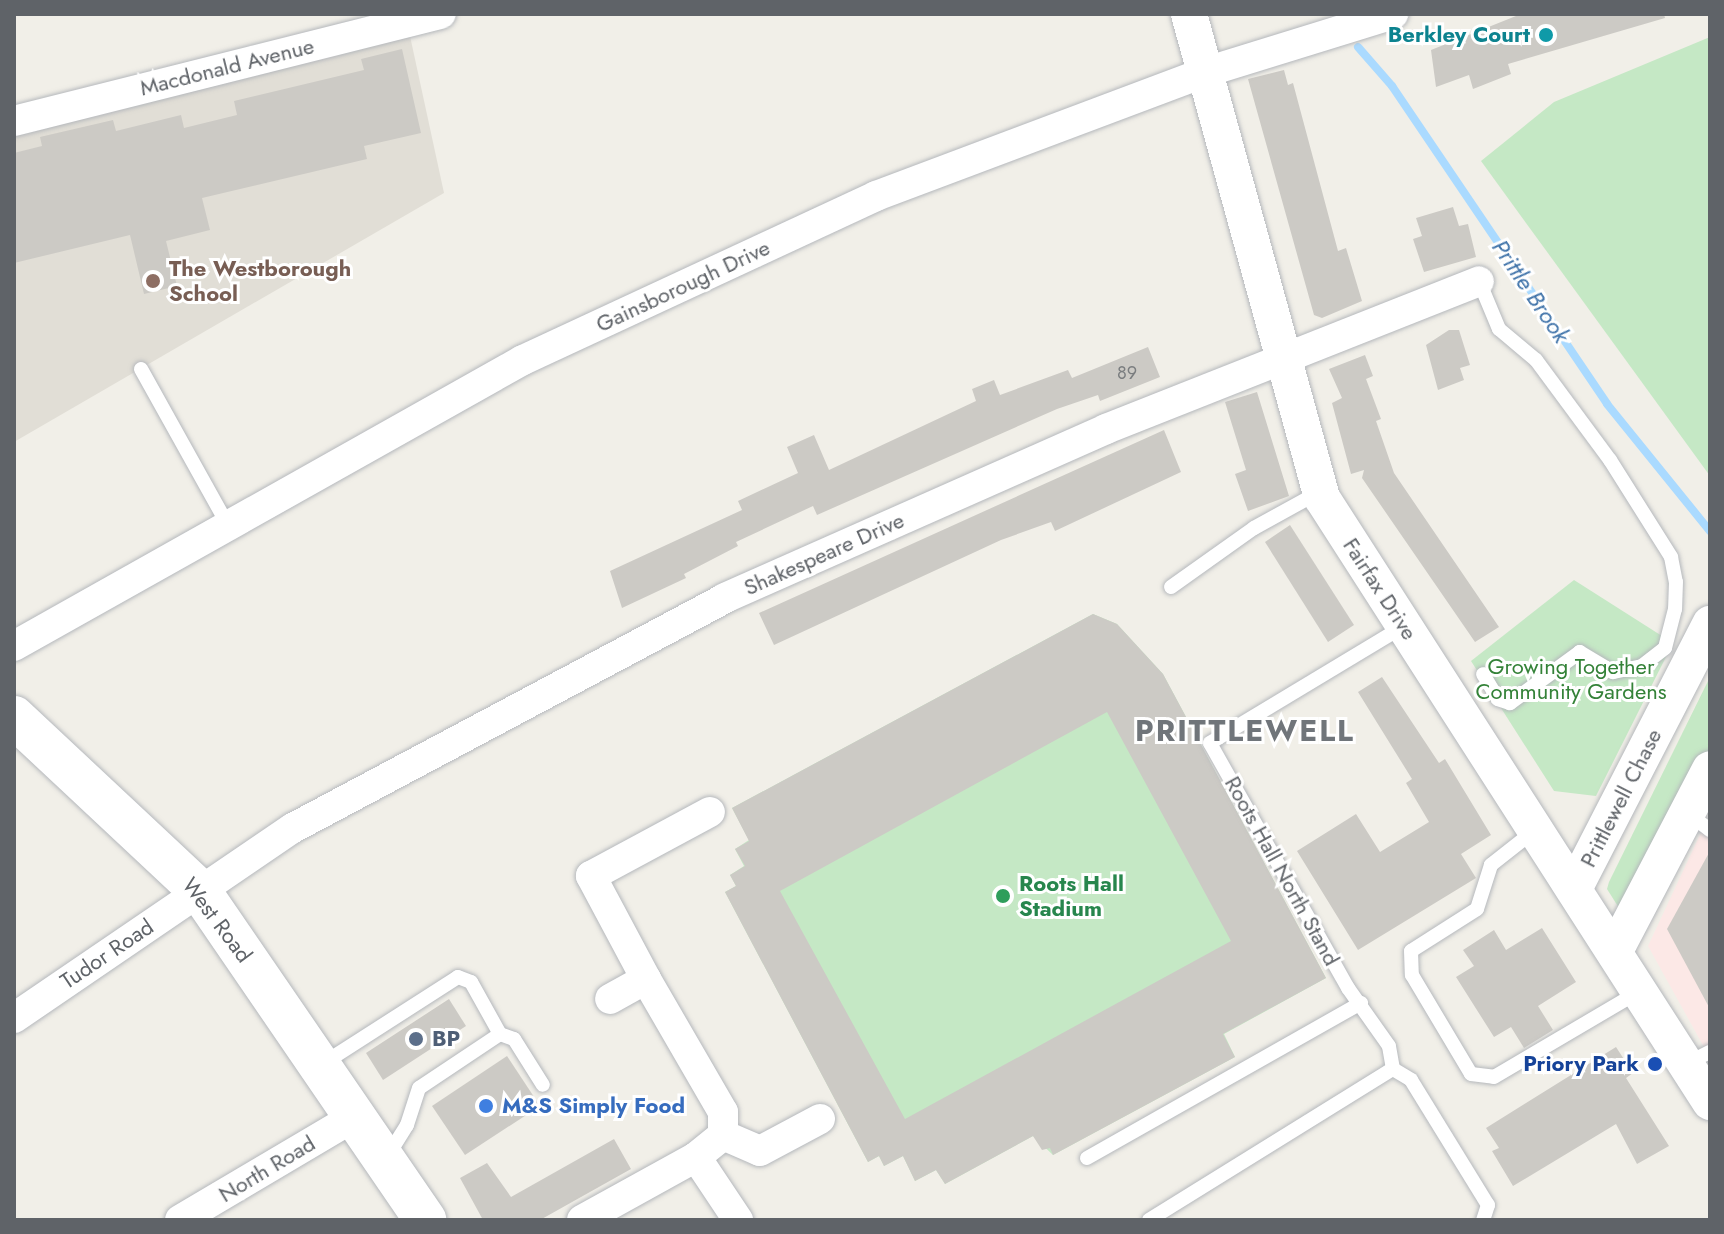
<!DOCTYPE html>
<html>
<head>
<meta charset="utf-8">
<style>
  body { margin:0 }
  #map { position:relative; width:1724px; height:1234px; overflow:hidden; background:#f1efe8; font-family:Jost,sans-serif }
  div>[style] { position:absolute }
  .education>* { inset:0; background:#e1ded6 }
  .medical>* { inset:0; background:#fce8e6 }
  .green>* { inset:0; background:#c5e8c5 }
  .stream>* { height:8px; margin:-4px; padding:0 4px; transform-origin:4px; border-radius:4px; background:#aadaff }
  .building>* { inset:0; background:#cccac5 }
  .roads { filter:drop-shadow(0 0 2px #b5b8bc) drop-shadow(0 0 2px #b5b8bc) }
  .service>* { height:14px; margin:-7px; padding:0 7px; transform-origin:7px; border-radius:7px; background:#fff }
  .minor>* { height:30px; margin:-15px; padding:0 15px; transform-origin:15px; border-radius:15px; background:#fff }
  .tertiary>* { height:36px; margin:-18px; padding:0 18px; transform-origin:18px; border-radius:18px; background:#fff }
  .secondary>* { height:42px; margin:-21px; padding:0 21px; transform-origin:21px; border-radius:21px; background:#fff }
  .dots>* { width:22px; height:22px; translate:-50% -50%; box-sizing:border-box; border:4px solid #fff; border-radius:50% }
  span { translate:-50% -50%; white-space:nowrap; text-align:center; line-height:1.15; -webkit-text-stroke:6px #fff; paint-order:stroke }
  .number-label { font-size:18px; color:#7a7d7f }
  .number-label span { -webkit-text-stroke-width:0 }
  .culture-label { font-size:22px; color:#0d838f; font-weight:700 }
  .right { translate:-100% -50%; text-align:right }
  .street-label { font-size:22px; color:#5f6368 }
  .education-label { font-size:22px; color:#785e54; font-weight:700 }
  .left { translate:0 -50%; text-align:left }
  .park-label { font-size:22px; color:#348238 }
  .leisure-label { font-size:22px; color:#27864d; font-weight:700 }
  .service-label { font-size:22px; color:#4e5e75; font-weight:700 }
  .transit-label { font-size:22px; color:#164399; font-weight:700 }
  .shop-label { font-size:22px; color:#366cbe; font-weight:700 }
  .water-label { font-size:24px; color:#4174aa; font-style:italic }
  .district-label { font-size:30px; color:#70757a; font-weight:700; letter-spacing:2px }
  .frame { position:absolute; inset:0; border:16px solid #5f6368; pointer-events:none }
</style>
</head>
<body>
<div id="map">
  <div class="education">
    <i style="clip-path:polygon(410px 36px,444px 193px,14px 442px,14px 134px)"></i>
  </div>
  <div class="medical">
    <i style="clip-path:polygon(1705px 824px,1710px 827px,1710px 1058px,1648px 946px)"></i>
  </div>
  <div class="green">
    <i style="clip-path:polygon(1710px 37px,1710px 476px,1481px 161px,1554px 102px)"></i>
    <i style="clip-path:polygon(1574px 580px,1673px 643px,1596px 796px,1554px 791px,1471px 661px)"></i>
    <i style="clip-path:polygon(1093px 614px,1117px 624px,1163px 674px,1326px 978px,1224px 1034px,1235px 1057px,1053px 1155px,1033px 1136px,945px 1184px,936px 1170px,915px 1181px,903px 1156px,884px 1166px,879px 1156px,868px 1162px,725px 892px,736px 886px,730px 875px,744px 866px,735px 849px,749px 840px,732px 808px)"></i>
    <i style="clip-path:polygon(1710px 677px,1710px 747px,1629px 911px,1619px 908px,1607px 889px,1609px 882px)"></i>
  </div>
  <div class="stream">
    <i style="left:1358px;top:47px;width:52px;rotate:48.9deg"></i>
    <i style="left:1392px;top:86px;width:384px;rotate:55.9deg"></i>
    <i style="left:1607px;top:404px;width:164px;rotate:51deg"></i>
  </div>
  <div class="building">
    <i style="clip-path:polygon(1521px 14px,1664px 14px,1665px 18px,1508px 64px,1511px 74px,1473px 89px,1469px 75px,1436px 87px,1431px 50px)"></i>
    <i style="clip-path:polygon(402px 49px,421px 133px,364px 146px,367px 159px,202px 198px,210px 230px,166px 241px,177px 286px,144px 294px,130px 235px,14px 263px,14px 153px,42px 146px,40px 137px,113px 120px,116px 131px,181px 115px,184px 128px,237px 115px,234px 101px,364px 70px,361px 59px)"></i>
    <i style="clip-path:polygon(1284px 70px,1288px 85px,1293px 83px,1338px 251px,1346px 248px,1362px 301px,1322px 318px,1314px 315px,1248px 79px)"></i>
    <i style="clip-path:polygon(1453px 207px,1459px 226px,1468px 224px,1476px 257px,1424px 272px,1413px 239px,1422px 236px,1416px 218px)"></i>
    <i style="clip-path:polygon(1449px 330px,1459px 330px,1470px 365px,1460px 368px,1464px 380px,1438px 390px,1426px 345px)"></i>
    <i style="clip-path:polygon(1148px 347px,1160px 377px,1100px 401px,1098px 395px,1057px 409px,817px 515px,813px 506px,736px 542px,738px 546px,684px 574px,686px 578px,622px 608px,610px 571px,742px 510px,738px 501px,798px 473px,787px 447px,814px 435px,829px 470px,976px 401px,972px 389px,994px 380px,1000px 395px,1068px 370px,1072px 378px)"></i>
    <i style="clip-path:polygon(1365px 355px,1373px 376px,1366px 379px,1381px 419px,1376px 421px,1394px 473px,1499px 627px,1475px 642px,1362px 478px,1364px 470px,1351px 474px,1332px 403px,1342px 398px,1329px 369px)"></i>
    <i style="clip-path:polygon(1257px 392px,1289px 496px,1248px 511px,1235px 474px,1246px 470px,1225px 402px)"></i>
    <i style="clip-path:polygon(1164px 430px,1181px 472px,1055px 531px,1051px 522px,1001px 540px,774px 645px,759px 613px)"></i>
    <i style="clip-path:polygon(1290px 525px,1354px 625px,1328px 642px,1265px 542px)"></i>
    <i style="clip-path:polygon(evenodd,1093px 614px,1117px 624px,1163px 674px,1326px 978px,1223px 1034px,1235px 1057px,1053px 1155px,1050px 1148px,1042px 1150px,1033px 1136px,945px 1184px,936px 1170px,915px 1181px,903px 1156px,884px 1166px,879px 1156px,868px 1162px,725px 892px,736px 886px,730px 875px,745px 866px,735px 849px,749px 841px,732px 808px,1093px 614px,1107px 712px,1231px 941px,905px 1119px,780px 891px,1107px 712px)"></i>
    <i style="clip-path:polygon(1382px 677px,1439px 763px,1445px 759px,1491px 835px,1461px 854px,1476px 878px,1358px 950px,1297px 851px,1356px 814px,1380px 852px,1429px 822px,1406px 783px,1412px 779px,1358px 692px)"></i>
    <i style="clip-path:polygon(1710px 851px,1710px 1009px,1667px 929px)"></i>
    <i style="clip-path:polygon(1542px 928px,1576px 982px,1538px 1006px,1553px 1030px,1524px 1048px,1511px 1027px,1494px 1037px,1456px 977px,1474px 966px,1463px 950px,1494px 930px,1506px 950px)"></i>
    <i style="clip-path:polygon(449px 999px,466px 1026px,383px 1080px,366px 1053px)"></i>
    <i style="clip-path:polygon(1616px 1047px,1633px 1073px,1626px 1078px,1669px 1146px,1637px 1164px,1616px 1124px,1513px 1186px,1492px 1151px,1499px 1148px,1486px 1128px)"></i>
    <i style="clip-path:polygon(507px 1056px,540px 1106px,465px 1155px,432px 1106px)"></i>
    <i style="clip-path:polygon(614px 1139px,631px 1169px,540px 1220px,483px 1220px,460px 1178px,487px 1163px,511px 1197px)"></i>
  </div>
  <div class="roads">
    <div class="service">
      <i style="left:1479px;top:281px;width:52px;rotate:67.4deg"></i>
      <i style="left:1499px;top:329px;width:48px;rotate:40deg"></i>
      <i style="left:1536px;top:360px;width:124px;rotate:53.5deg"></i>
      <i style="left:1610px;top:460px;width:115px;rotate:57.8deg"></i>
      <i style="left:1671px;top:557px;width:25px;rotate:79deg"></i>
      <i style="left:1676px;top:582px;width:27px;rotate:92deg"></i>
      <i style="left:1675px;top:609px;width:40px;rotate:104.4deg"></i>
      <i style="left:1665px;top:648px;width:29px;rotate:142deg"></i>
      <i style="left:1642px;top:666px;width:30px;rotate:168deg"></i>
      <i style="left:1613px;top:672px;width:39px;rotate:-149deg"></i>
      <i style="left:1580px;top:652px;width:87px;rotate:143.9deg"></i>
      <i style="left:1510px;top:703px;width:13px;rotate:-162deg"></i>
      <i style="left:1498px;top:699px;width:29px;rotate:-121deg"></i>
      <i style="left:141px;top:369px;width:175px;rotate:60.9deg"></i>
      <i style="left:1171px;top:587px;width:102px;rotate:-35.4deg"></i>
      <i style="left:1254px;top:528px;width:77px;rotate:-28.9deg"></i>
      <i style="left:1688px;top:813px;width:28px;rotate:38deg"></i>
      <i style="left:1534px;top:831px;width:55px;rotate:141.7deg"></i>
      <i style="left:1491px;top:865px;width:46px;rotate:107.7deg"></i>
      <i style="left:1477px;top:909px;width:78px;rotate:147.5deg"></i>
      <i style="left:1411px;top:951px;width:24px;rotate:88deg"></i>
      <i style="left:1412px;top:975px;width:115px;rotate:59.2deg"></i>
      <i style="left:1471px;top:1074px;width:23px;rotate:7deg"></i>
      <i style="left:1494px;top:1077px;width:169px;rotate:-30.5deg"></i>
      <i style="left:500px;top:1034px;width:15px;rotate:20deg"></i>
      <i style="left:514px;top:1039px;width:54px;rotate:57.8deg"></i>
      <i style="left:324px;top:1063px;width:159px;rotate:-32.7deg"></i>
      <i style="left:458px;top:977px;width:14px;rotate:21deg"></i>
      <i style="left:471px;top:982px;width:60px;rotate:60.9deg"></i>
      <i style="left:500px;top:1034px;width:97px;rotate:146.3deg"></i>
      <i style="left:419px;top:1088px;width:39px;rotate:108deg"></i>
      <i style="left:407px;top:1125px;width:38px;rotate:122deg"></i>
      <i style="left:1686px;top:1064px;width:27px;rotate:-27deg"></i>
      <i style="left:1393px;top:1069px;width:23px;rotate:-100deg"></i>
      <i style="left:1389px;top:1046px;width:71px;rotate:-125.3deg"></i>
      <i style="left:1348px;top:988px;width:281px;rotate:-119.4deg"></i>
      <i style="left:1210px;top:743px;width:224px;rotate:-31.1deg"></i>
      <i style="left:1087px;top:1158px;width:315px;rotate:-29.5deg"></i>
      <i style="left:1149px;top:1220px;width:287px;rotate:-31.8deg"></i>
      <i style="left:1393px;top:1069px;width:21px;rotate:31deg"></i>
      <i style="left:1411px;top:1080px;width:147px;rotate:58.4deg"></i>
      <i style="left:1488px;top:1205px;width:16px;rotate:108deg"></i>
    </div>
    <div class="minor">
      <i style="left:14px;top:121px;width:440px;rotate:-14.1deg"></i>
      <i style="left:14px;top:646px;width:584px;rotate:-29.33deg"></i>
      <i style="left:523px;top:360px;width:389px;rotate:-24.9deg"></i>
      <i style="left:876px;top:196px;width:353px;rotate:-20.6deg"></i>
      <i style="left:1206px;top:72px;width:196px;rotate:-17.2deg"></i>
      <i style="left:646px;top:979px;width:117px;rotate:-118.1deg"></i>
      <i style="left:591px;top:876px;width:135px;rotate:-28.3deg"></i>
      <i style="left:14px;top:1018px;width:338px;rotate:-34.3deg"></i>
      <i style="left:293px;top:828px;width:489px;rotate:-28deg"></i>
      <i style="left:725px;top:598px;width:417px;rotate:-23.9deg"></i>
      <i style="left:1106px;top:429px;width:401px;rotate:-21.6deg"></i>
      <i style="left:723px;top:1135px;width:40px;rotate:23.4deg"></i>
      <i style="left:760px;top:1151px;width:68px;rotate:-28.1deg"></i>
      <i style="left:696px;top:1157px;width:76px;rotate:56.3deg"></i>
      <i style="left:180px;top:1220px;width:202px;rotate:-30.6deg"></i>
      <i style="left:582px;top:1220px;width:130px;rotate:-28.9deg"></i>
      <i style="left:696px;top:1157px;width:35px;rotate:-39deg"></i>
      <i style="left:723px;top:1135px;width:23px;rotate:-90deg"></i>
      <i style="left:723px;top:1112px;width:154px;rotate:-120.1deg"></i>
      <i style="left:646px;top:979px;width:41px;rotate:150.9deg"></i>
    </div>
    <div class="tertiary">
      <i style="left:1189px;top:14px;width:502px;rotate:74.63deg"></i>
      <i style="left:1322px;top:498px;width:718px;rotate:57.28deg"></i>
      <i style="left:1575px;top:887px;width:296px;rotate:-62.8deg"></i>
      <i style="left:1615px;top:951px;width:205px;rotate:-62.4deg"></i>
    </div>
    <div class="secondary">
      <i style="left:14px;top:717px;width:255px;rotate:43.1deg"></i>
      <i style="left:200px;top:891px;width:399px;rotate:55.6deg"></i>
    </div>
  </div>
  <div class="dots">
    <i style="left:1546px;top:35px;background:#0f9aa8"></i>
    <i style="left:153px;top:281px;background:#8d6e63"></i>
    <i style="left:1003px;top:896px;background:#2e9e5b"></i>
    <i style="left:416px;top:1039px;background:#5c6f8a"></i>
    <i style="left:1655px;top:1064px;background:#1a4fb4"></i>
    <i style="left:486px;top:1106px;background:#3f7fe0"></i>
  </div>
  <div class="number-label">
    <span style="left:1127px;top:373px">89</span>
  </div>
  <div class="culture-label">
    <span class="right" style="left:1530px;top:35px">Berkley Court</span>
  </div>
  <div class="street-label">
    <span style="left:227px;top:67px;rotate:-14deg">Macdonald Avenue</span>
    <span style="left:683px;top:286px;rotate:-25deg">Gainsborough Drive</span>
    <span style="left:824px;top:554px;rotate:-24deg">Shakespeare Drive</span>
    <span style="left:1380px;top:589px;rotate:57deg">Fairfax Drive</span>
    <span style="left:1621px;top:798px;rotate:-63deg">Prittlewell Chase</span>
    <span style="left:1282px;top:871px;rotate:61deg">Roots Hall North Stand</span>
    <span style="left:217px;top:920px;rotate:53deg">West Road</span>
    <span style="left:107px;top:954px;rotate:-34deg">Tudor Road</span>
    <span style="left:267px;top:1169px;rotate:-31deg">North Road</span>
  </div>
  <div class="education-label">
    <span class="left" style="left:169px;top:281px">The Westborough<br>School</span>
  </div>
  <div class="park-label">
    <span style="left:1571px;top:679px">Growing Together<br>Community Gardens</span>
  </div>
  <div class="leisure-label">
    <span class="left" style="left:1019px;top:896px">Roots Hall<br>Stadium</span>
  </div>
  <div class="service-label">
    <span class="left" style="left:432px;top:1039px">BP</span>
  </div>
  <div class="transit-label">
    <span class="right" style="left:1639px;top:1064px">Priory Park</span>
  </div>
  <div class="shop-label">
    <span class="left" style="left:502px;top:1106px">M&amp;S Simply Food</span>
  </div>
  <div class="water-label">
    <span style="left:1531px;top:291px;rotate:56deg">Prittle Brook</span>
  </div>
  <div class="district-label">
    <span style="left:1245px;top:731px">PRITTLEWELL</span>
  </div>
  <div class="frame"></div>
</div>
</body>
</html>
